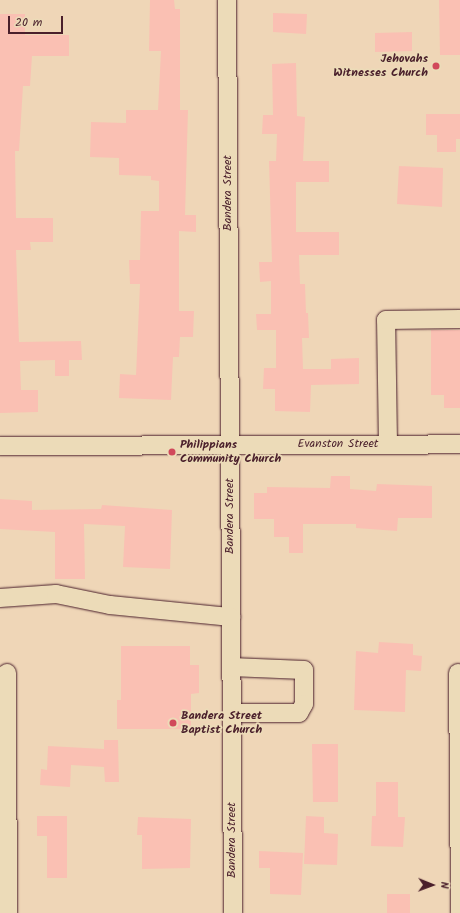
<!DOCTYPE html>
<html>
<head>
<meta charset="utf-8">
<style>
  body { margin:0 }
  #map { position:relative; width:460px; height:913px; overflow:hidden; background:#efd6b7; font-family:Kalam,sans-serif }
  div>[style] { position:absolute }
  .building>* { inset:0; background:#fac0b3 }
  .roads { filter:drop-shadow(0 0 1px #4a1f2b) drop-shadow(0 0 1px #4a1f2b) }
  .minor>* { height:18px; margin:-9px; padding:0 9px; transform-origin:9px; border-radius:9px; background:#ecdbb8 }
  .dots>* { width:11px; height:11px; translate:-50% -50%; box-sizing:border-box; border:2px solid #ecdbb8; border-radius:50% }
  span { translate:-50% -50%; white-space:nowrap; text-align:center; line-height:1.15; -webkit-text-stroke:3.5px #ecdbb8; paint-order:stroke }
  .poi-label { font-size:12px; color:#4a1f2b; font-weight:700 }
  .right { translate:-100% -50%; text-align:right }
  .left { translate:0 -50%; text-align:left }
  .street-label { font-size:12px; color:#4a1f2b }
  .north { position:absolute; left:412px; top:865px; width:40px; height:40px; -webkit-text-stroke:3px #ecdbb8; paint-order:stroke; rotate:91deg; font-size:11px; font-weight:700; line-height:16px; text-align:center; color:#4a1f2b }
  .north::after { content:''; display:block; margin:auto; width:14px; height:18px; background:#4a1f2b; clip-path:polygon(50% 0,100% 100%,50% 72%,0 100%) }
  .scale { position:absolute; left:8px; top:16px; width:55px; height:18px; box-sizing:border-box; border:2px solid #4a1f2b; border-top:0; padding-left:5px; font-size:12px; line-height:14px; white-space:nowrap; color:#4a1f2b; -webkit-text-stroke:3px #ecdbb8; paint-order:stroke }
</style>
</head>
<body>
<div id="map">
  <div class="building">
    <i style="clip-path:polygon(150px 0,174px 0,175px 9px,180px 9px,180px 110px,188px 110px,185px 215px,196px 215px,196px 232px,179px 231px,179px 311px,194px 311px,193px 337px,180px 337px,179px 357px,173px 357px,171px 400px,119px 398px,120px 374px,136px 375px,140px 284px,130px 284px,129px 260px,140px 260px,141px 211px,159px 211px,159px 181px,151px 180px,151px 176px,119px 175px,119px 158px,90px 157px,91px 122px,126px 123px,126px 110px,158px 110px,161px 51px,149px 51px)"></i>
    <i style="clip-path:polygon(439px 0,460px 0,460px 55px,440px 55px)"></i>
    <i style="clip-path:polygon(273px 13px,307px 14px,306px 34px,273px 32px)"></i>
    <i style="clip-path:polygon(0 14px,25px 14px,25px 35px,69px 35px,69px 56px,32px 56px,30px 86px,23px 86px,19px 151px,15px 151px,16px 218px,53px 218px,53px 242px,30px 242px,31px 250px,16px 250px,19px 342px,81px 341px,82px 360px,69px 360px,69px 376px,55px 376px,55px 360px,20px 361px,21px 390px,38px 390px,38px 412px,0 413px)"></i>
    <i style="clip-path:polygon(412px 32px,412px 51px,375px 52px,375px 33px)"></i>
    <i style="clip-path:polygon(296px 63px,297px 116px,305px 117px,303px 161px,329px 161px,329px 182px,296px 182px,296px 232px,339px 232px,339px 255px,299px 255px,300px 284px,305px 284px,306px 313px,308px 313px,309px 338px,302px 338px,303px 369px,331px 369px,331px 359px,359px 358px,359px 384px,311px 385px,310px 412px,275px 411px,275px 389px,263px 389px,264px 368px,276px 368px,276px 330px,257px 330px,256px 314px,271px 314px,271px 281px,260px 282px,259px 262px,272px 262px,269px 161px,276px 161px,277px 134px,262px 134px,263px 115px,273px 115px,272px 64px)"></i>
    <i style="clip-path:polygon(426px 114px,460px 114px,460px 139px,456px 139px,456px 152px,437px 152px,437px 135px,426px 135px)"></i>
    <i style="clip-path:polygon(399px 166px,443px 168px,442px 207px,397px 204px)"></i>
    <i style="clip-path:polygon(431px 330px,460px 330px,460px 408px,444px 408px,444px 395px,431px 395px)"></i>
    <i style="clip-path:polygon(331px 476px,350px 476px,350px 489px,376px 491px,377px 484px,432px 486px,432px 518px,398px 518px,397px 531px,356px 528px,356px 524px,303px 524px,303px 553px,289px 553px,289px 537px,274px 537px,274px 519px,254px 519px,254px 493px,267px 493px,267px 487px,330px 488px)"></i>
    <i style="clip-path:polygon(0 499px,32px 501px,32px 510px,101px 509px,102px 505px,172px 510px,170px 569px,123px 567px,125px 526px,84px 524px,85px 579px,55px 579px,55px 532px,0 529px)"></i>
    <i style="clip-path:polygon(379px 642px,413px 644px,413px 655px,422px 656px,421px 671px,406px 670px,405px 712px,354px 710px,356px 651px,378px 653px)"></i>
    <i style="clip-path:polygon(121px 646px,190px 646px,190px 665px,199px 665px,199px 693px,191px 694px,191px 729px,117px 729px,117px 700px,121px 700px)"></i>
    <i style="clip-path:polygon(104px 740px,118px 740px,119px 782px,105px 782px,104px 767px,71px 765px,70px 787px,40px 785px,41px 769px,47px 770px,48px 746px,104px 749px)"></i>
    <i style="clip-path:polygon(312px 744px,338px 744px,338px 802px,313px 802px)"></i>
    <i style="clip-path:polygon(376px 782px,398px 782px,398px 817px,405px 817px,403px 847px,371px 846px,372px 816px,376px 816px)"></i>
    <i style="clip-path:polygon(37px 816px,67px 816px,67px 878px,47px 878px,47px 836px,37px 836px)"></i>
    <i style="clip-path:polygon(306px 816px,324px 817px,324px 833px,338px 834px,337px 865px,304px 864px)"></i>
    <i style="clip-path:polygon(138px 817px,191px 819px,190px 868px,142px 869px,142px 835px,137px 835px)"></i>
    <i style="clip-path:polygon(259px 851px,303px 853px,301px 895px,270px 894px,270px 868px,259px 868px)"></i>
    <i style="clip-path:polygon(387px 894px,410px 894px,410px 913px,387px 913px)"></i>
  </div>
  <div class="roads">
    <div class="minor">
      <i style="left:227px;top:0;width:913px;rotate:89.62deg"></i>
      <i style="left:388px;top:444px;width:124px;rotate:-90.9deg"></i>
      <i style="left:386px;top:320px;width:74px;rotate:-0.8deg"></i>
      <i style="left:0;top:446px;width:460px;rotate:-0.2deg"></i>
      <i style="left:0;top:598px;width:56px;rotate:-4.1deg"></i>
      <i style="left:56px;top:594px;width:55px;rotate:11.5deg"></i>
      <i style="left:110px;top:605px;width:122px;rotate:5.7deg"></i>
      <i style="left:231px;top:667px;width:73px;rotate:2.4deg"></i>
      <i style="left:304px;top:670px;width:34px;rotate:90deg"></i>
      <i style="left:304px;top:704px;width:10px;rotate:119deg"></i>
      <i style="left:299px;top:713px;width:67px;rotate:180deg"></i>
      <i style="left:7px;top:673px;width:240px;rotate:89.8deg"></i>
      <i style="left:458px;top:673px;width:240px;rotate:89.5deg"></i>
    </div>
  </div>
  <div class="dots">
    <i style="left:436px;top:66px;background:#d1495b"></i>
    <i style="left:172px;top:452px;background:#d1495b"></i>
    <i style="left:173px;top:723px;background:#d1495b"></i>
  </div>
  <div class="poi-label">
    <span class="right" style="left:428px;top:66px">Jehovahs<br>Witnesses Church</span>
    <span class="left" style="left:180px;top:452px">Philippians<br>Community Church</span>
    <span class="left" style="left:181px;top:723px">Bandera Street<br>Baptist Church</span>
  </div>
  <div class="street-label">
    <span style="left:228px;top:193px;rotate:-90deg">Bandera Street</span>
    <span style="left:338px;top:444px">Evanston Street</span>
    <span style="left:230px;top:516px;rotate:-90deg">Bandera Street</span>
    <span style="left:232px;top:840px;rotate:-90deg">Bandera Street</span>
  </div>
  <div class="north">N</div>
  <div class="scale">20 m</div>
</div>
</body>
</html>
